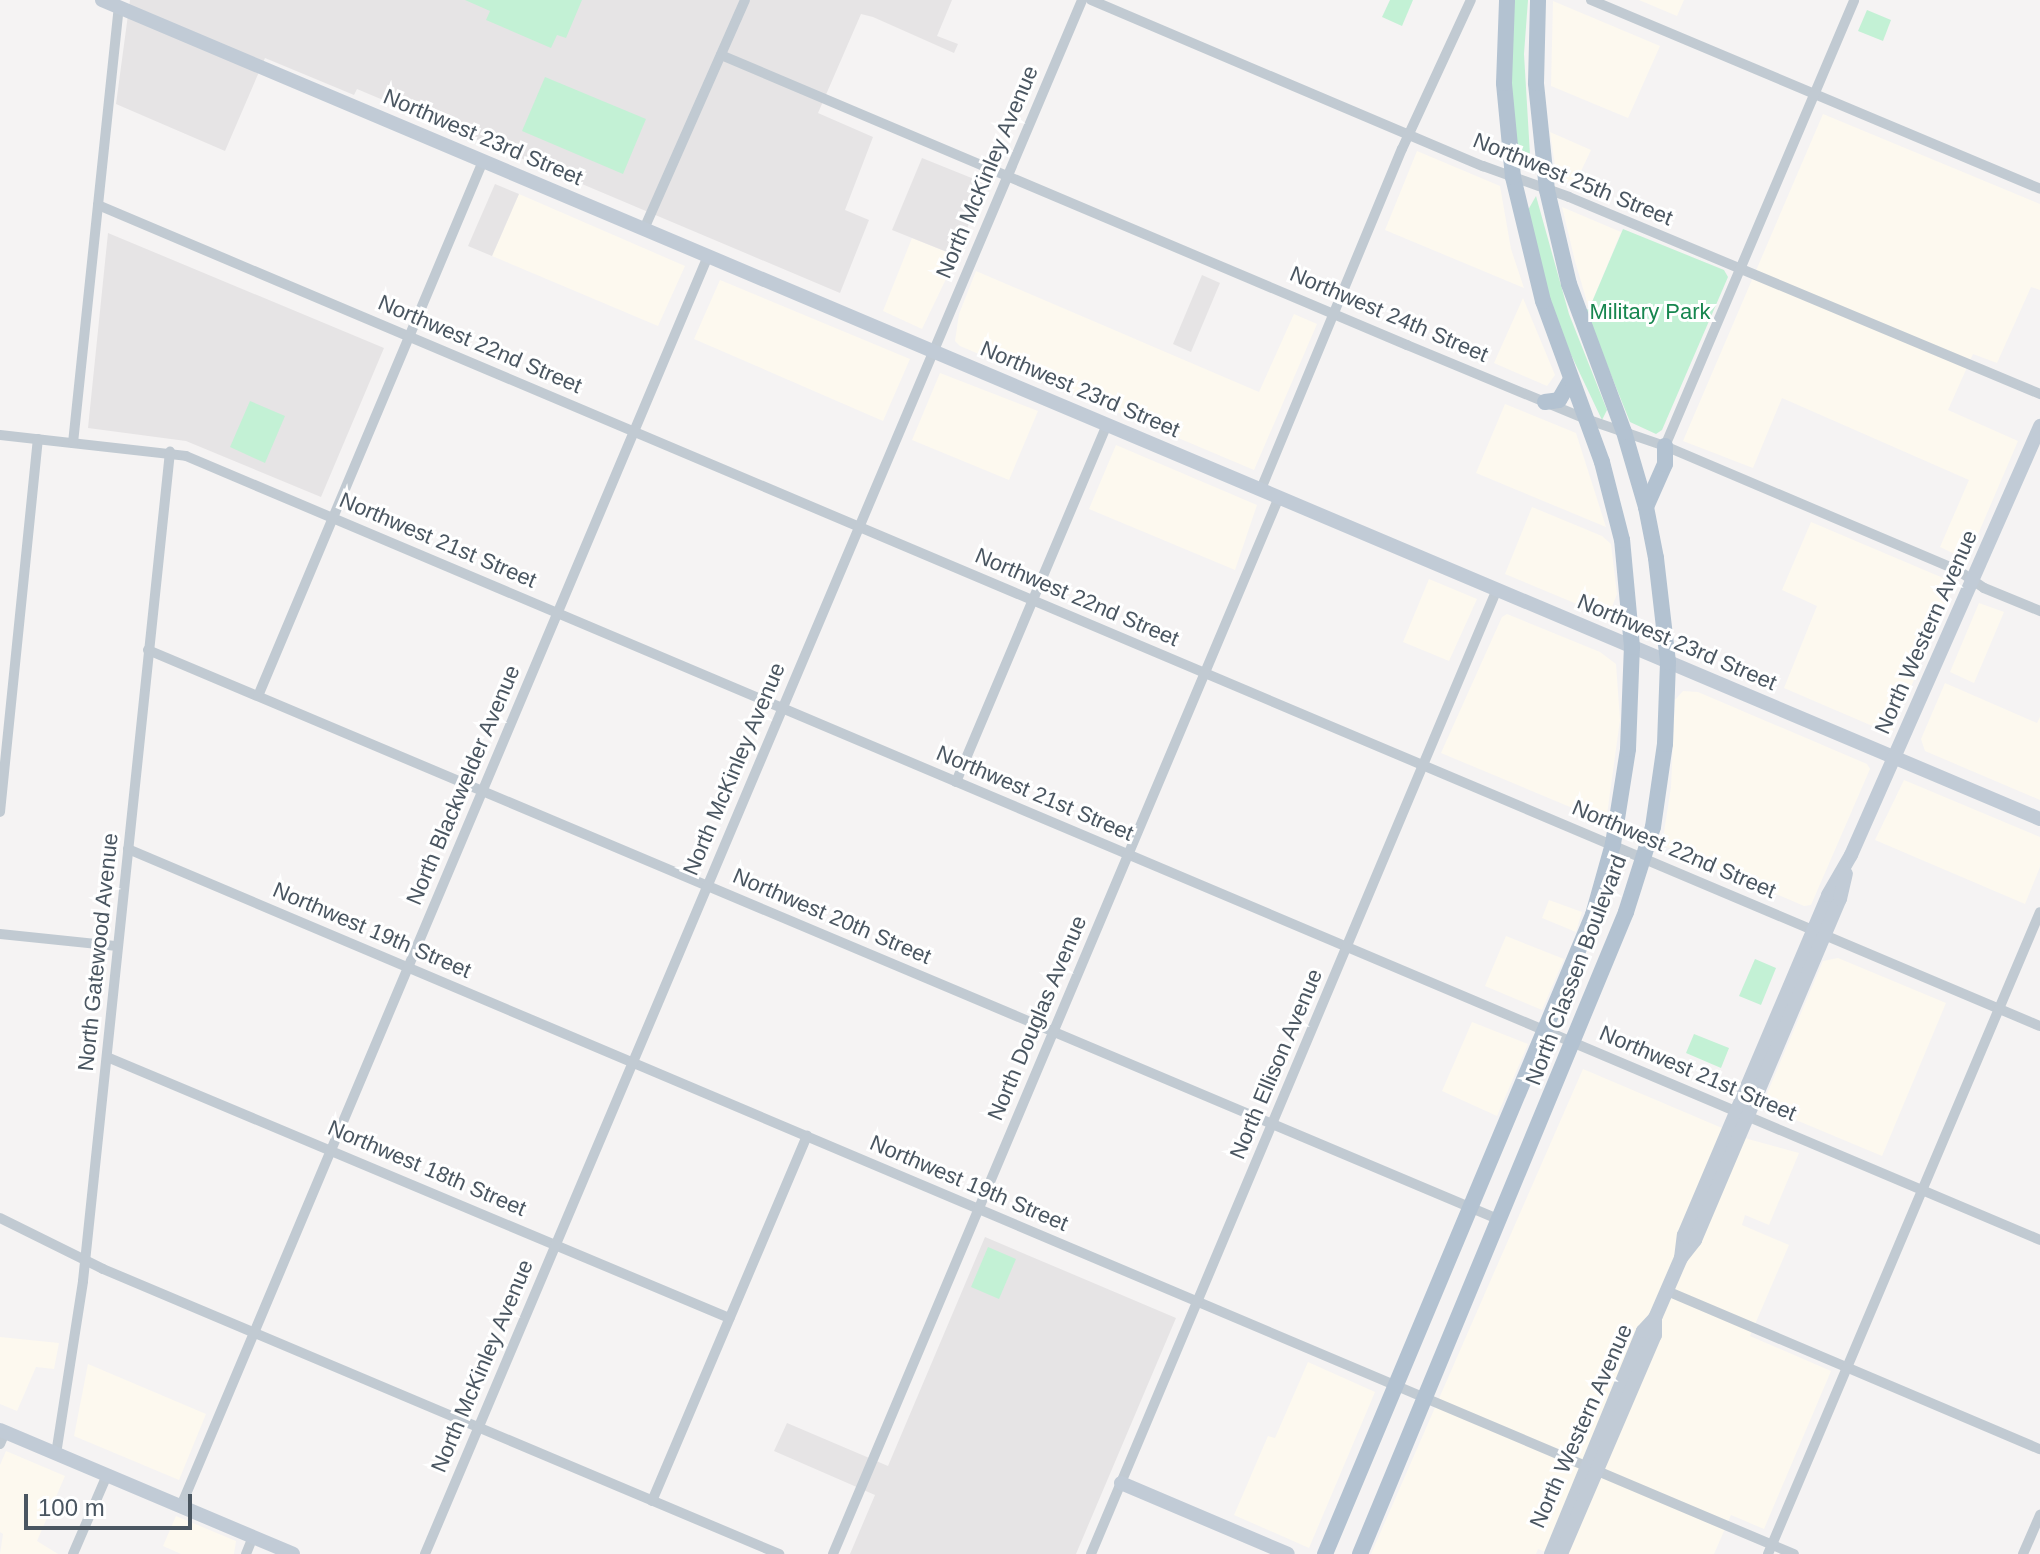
<!DOCTYPE html>
<html>
<head>
<meta charset="utf-8">
<style>
  body { margin:0 }
  #map { position:relative; width:2040px; height:1554px; overflow:hidden; background:#f5f3f3; font-family:Helvetica,sans-serif }
  div>[style] { position:absolute }
  .commercial>* { inset:0; background:#fdf9ef }
  .education>* { inset:0; background:#e6e4e5 }
  .green>* { inset:0; background:#c3f1d5 }
  .street>* { height:10px; margin:-5px; padding:0 5px; transform-origin:5px; border-radius:5px; background:#c1cad2 }
  .secondary>* { height:14px; margin:-7px; padding:0 7px; transform-origin:7px; border-radius:7px; background:#c1cbd6 }
  .primary>* { height:16px; margin:-8px; padding:0 8px; transform-origin:8px; border-radius:8px; background:#b3c2d1 }
  span { translate:-50% -50%; white-space:nowrap; text-align:center; line-height:1.15; -webkit-text-stroke:6px #fff; paint-order:stroke }
  .street-label { font-size:22px; color:#4a5661 }
  .park-label { font-size:22px; color:#17864f }
  .scale { position:absolute; left:24px; top:1494px; width:168px; height:36px; box-sizing:border-box; border:4px solid #4a5661; border-top:0; padding-left:10px; font-size:24px; line-height:28px; white-space:nowrap; color:#4a5661; -webkit-text-stroke:6px #fff; paint-order:stroke }
</style>
</head>
<body>
<div id="map">
  <div class="commercial">
    <i style="clip-path:polygon(1639px 0,1684px 0,1677px 16px)"></i>
    <i style="clip-path:polygon(1553px 1px,1660px 46px,1628px 118px,1551px 86px)"></i>
    <i style="clip-path:polygon(1823px 114px,2040px 204px,2040px 290px,2031px 287px,1997px 363px,1973px 354px,1948px 410px,2018px 441px,1967px 560px,1940px 547px,1969px 480px,1782px 398px,1753px 468px,1683px 441px)"></i>
    <i style="clip-path:polygon(1550px 132px,1591px 150px,1574px 186px,1557px 179px)"></i>
    <i style="clip-path:polygon(1417px 151px,1500px 186px,1511px 249px,1524px 288px,1385px 230px)"></i>
    <i style="clip-path:polygon(519px 194px,685px 266px,658px 326px,492px 256px)"></i>
    <i style="clip-path:polygon(1562px 207px,1621px 232px,1589px 309px,1575px 261px)"></i>
    <i style="clip-path:polygon(912px 238px,957px 256px,922px 329px,883px 311px)"></i>
    <i style="clip-path:polygon(976px 271px,1259px 392px,1294px 314px,1317px 324px,1254px 470px,960px 346px,955px 341px,959px 314px)"></i>
    <i style="clip-path:polygon(720px 280px,910px 359px,883px 421px,694px 339px)"></i>
    <i style="clip-path:polygon(1523px 298px,1555px 375px,1547px 386px,1494px 363px)"></i>
    <i style="clip-path:polygon(940px 373px,1038px 411px,1009px 480px,912px 440px)"></i>
    <i style="clip-path:polygon(1505px 404px,1576px 433px,1606px 527px,1476px 473px)"></i>
    <i style="clip-path:polygon(1116px 445px,1257px 505px,1235px 570px,1089px 509px)"></i>
    <i style="clip-path:polygon(1532px 507px,1602px 536px,1611px 544px,1617px 594px,1608px 617px,1505px 574px)"></i>
    <i style="clip-path:polygon(1811px 522px,1955px 583px,1891px 734px,1784px 688px,1817px 606px,1782px 590px)"></i>
    <i style="clip-path:polygon(1429px 579px,1477px 599px,1449px 661px,1403px 642px)"></i>
    <i style="clip-path:polygon(1979px 603px,2004px 612px,1974px 683px,1950px 672px)"></i>
    <i style="clip-path:polygon(1507px 614px,1600px 652px,1616px 664px,1620px 720px,1606px 822px,1441px 753px,1502px 617px)"></i>
    <i style="clip-path:polygon(1945px 683px,2037px 723px,2040px 717px,2040px 800px,1925px 751px,1921px 739px)"></i>
    <i style="clip-path:polygon(1683px 691px,1698px 692px,1867px 764px,1870px 769px,1811px 905px,1804px 906px,1662px 845px,1671px 787px,1675px 700px)"></i>
    <i style="clip-path:polygon(1904px 780px,2040px 837px,2040px 867px,2025px 904px,1875px 840px)"></i>
    <i style="clip-path:polygon(1549px 900px,1582px 912px,1576px 932px,1542px 918px)"></i>
    <i style="clip-path:polygon(1506px 936px,1564px 959px,1542px 1010px,1485px 986px)"></i>
    <i style="clip-path:polygon(1838px 958px,1946px 1003px,1882px 1156px,1772px 1110px,1766px 1096px,1823px 961px)"></i>
    <i style="clip-path:polygon(1472px 1022px,1528px 1044px,1497px 1116px,1442px 1091px)"></i>
    <i style="clip-path:polygon(1583px 1069px,1748px 1139px,1799px 1153px,1769px 1225px,1745px 1215px,1742px 1225px,1789px 1245px,1750px 1336px,1831px 1371px,1764px 1529px,1731px 1515px,1714px 1554px,1550px 1554px,1538px 1549px,1536px 1554px,1371px 1554px)"></i>
    <i style="clip-path:polygon(0 1337px,59px 1343px,54px 1369px,36px 1367px,17px 1411px,0 1404px)"></i>
    <i style="clip-path:polygon(1308px 1362px,1375px 1392px,1309px 1548px,1234px 1515px,1268px 1436px,1275px 1438px)"></i>
    <i style="clip-path:polygon(88px 1364px,206px 1414px,179px 1480px,74px 1436px)"></i>
    <i style="clip-path:polygon(6px 1451px,65px 1476px,37px 1541px,58px 1554px,0 1554px,3px 1534px,0 1532px,0 1465px)"></i>
    <i style="clip-path:polygon(176px 1516px,236px 1541px,234px 1554px,181px 1554px,163px 1546px)"></i>
  </div>
  <div class="education">
    <i style="clip-path:polygon(130px 0,952px 0,937px 36px,958px 44px,954px 53px,873px 17px,861px 14px,818px 113px,873px 137px,845px 210px,869px 220px,840px 293px,357px 89px,354px 95px,265px 58px,225px 151px,116px 104px)"></i>
    <i style="clip-path:polygon(922px 158px,984px 183px,957px 256px,892px 230px)"></i>
    <i style="clip-path:polygon(495px 184px,519px 194px,492px 256px,468px 246px)"></i>
    <i style="clip-path:polygon(108px 233px,384px 348px,321px 497px,186px 441px,88px 428px)"></i>
    <i style="clip-path:polygon(1202px 275px,1220px 283px,1191px 352px,1173px 344px)"></i>
    <i style="clip-path:polygon(985px 1237px,1176px 1318px,1076px 1554px,850px 1554px,875px 1495px,774px 1451px,787px 1423px,888px 1466px)"></i>
  </div>
  <div class="green">
    <i style="clip-path:polygon(465px 0,582px 0,566px 38px,557px 35px,551px 48px,486px 20px,490px 11px)"></i>
    <i style="clip-path:polygon(1390px 0,1413px 0,1402px 26px,1382px 17px)"></i>
    <i style="clip-path:polygon(1514px 0,1528px 0,1524px 54px,1530px 155px,1522px 168px,1519px 168px,1511px 91px)"></i>
    <i style="clip-path:polygon(1867px 10px,1891px 20px,1883px 41px,1858px 31px)"></i>
    <i style="clip-path:polygon(545px 77px,646px 119px,623px 174px,522px 131px)"></i>
    <i style="clip-path:polygon(1536px 196px,1569px 314px,1607px 410px,1602px 420px,1565px 342px,1549px 295px,1528px 210px)"></i>
    <i style="clip-path:polygon(1623px 229px,1724px 270px,1728px 277px,1662px 430px,1656px 434px,1630px 422px,1585px 310px,1589px 309px)"></i>
    <i style="clip-path:polygon(250px 401px,285px 416px,265px 463px,230px 447px)"></i>
    <i style="clip-path:polygon(1755px 959px,1776px 968px,1761px 1005px,1739px 996px)"></i>
    <i style="clip-path:polygon(1694px 1034px,1729px 1048px,1721px 1068px,1686px 1053px)"></i>
    <i style="clip-path:polygon(988px 1247px,1016px 1259px,999px 1299px,971px 1287px)"></i>
  </div>
  <div class="street">
    <i style="left:1091px;top:0;width:426px;rotate:23deg"></i>
    <i style="left:1483px;top:166px;width:91px;rotate:19.8deg"></i>
    <i style="left:1569px;top:197px;width:511px;rotate:22.7deg"></i>
    <i style="left:1591px;top:0;width:487px;rotate:22.8deg"></i>
    <i style="left:721px;top:55px;width:745px;rotate:22.92deg"></i>
    <i style="left:1407px;top:345px;width:194px;rotate:22.5deg"></i>
    <i style="left:1586px;top:419px;width:83px;rotate:18.9deg"></i>
    <i style="left:1665px;top:446px;width:319px;rotate:23deg"></i>
    <i style="left:1959px;top:571px;width:30px;rotate:34deg"></i>
    <i style="left:1984px;top:588px;width:61px;rotate:22.3deg"></i>
    <i style="left:98px;top:205px;width:2108px;rotate:22.92deg"></i>
    <i style="left:644px;top:229px;width:250px;rotate:-66.2deg"></i>
    <i style="left:0;top:435px;width:187px;rotate:6.4deg"></i>
    <i style="left:186px;top:456px;width:2013px;rotate:22.92deg"></i>
    <i style="left:73px;top:443px;width:438px;rotate:-84deg"></i>
    <i style="left:1665px;top:446px;width:484px;rotate:-67deg"></i>
    <i style="left:1261px;top:489px;width:368px;rotate:-67.5deg"></i>
    <i style="left:1402px;top:149px;width:164px;rotate:-65.2deg"></i>
    <i style="left:148px;top:650px;width:1467px;rotate:22.86deg"></i>
    <i style="left:258px;top:696px;width:580px;rotate:-67.19deg"></i>
    <i style="left:956px;top:782px;width:389px;rotate:-67.1deg"></i>
    <i style="left:0;top:812px;width:375px;rotate:-84.2deg"></i>
    <i style="left:128px;top:849px;width:1809px;rotate:22.94deg"></i>
    <i style="left:0;top:934px;width:118px;rotate:5.9deg"></i>
    <i style="left:107px;top:1057px;width:675px;rotate:22.76deg"></i>
    <i style="left:0;top:1218px;width:115px;rotate:26.3deg"></i>
    <i style="left:103px;top:1269px;width:734px;rotate:22.86deg"></i>
    <i style="left:1667px;top:1291px;width:405px;rotate:23deg"></i>
    <i style="left:0;top:1444px;width:13px;rotate:-67deg"></i>
    <i style="left:56px;top:1454px;width:175px;rotate:-81.1deg"></i>
    <i style="left:83px;top:1281px;width:834px;rotate:-84.01deg"></i>
    <i style="left:652px;top:1501px;width:397px;rotate:-67deg"></i>
    <i style="left:181px;top:1506px;width:1357px;rotate:-67.14deg"></i>
    <i style="left:73px;top:1554px;width:86px;rotate:-66.7deg"></i>
    <i style="left:246px;top:1554px;width:18px;rotate:-68deg"></i>
    <i style="left:425px;top:1554px;width:1687px;rotate:-67.08deg"></i>
    <i style="left:833px;top:1554px;width:1147px;rotate:-67.12deg"></i>
    <i style="left:1091px;top:1554px;width:1047px;rotate:-67.18deg"></i>
    <i style="left:1768px;top:1554px;width:697px;rotate:-67.04deg"></i>
    <i style="left:2023px;top:1554px;width:43px;rotate:-66.4deg"></i>
  </div>
  <div class="secondary">
    <i style="left:102px;top:0;width:2104px;rotate:22.91deg"></i>
    <i style="left:1681px;top:1258px;width:23px;rotate:-83deg"></i>
    <i style="left:1684px;top:1235px;width:369px;rotate:-67deg"></i>
    <i style="left:1828px;top:895px;width:46px;rotate:-60.1deg"></i>
    <i style="left:1851px;top:855px;width:469px;rotate:-66.2deg"></i>
    <i style="left:0;top:1430px;width:318px;rotate:22.9deg"></i>
    <i style="left:1121px;top:1483px;width:181px;rotate:23deg"></i>
    <i style="left:1551px;top:1554px;width:241px;rotate:-67.6deg"></i>
    <i style="left:1643px;top:1331px;width:18px;rotate:-47deg"></i>
    <i style="left:1655px;top:1318px;width:65px;rotate:-66.6deg"></i>
    <i style="left:1681px;top:1258px;width:23px;rotate:-52deg"></i>
    <i style="left:1695px;top:1240px;width:371px;rotate:-67deg"></i>
    <i style="left:1840px;top:899px;width:26px;rotate:-77deg"></i>
    <i style="left:1561px;top:1554px;width:238px;rotate:-66.8deg"></i>
    <i style="left:1655px;top:1335px;width:17px;rotate:-90deg"></i>
  </div>
  <div class="primary">
    <i style="left:1545px;top:402px;width:14px;rotate:-8deg"></i>
    <i style="left:1559px;top:400px;width:24px;rotate:-60deg"></i>
    <i style="left:1646px;top:507px;width:47px;rotate:-66.2deg"></i>
    <i style="left:1665px;top:464px;width:18px;rotate:-90deg"></i>
    <i style="left:1325px;top:1554px;width:693px;rotate:-67.25deg"></i>
    <i style="left:1593px;top:915px;width:74px;rotate:-74.3deg"></i>
    <i style="left:1613px;top:844px;width:96px;rotate:-81deg"></i>
    <i style="left:1628px;top:749px;width:102px;rotate:-87.8deg"></i>
    <i style="left:1632px;top:647px;width:107px;rotate:-95.3deg"></i>
    <i style="left:1622px;top:540px;width:81px;rotate:-104.4deg"></i>
    <i style="left:1602px;top:462px;width:171px;rotate:-110.1deg"></i>
    <i style="left:1543px;top:301px;width:128px;rotate:-103.6deg"></i>
    <i style="left:1513px;top:177px;width:94px;rotate:-95.5deg"></i>
    <i style="left:1504px;top:83px;width:83px;rotate:-87.9deg"></i>
    <i style="left:1360px;top:1554px;width:695px;rotate:-67.49deg"></i>
    <i style="left:1626px;top:912px;width:89px;rotate:-72.4deg"></i>
    <i style="left:1653px;top:827px;width:84px;rotate:-81.8deg"></i>
    <i style="left:1665px;top:744px;width:82px;rotate:-87.9deg"></i>
    <i style="left:1668px;top:662px;width:105px;rotate:-96.6deg"></i>
    <i style="left:1656px;top:558px;width:52px;rotate:-101.1deg"></i>
    <i style="left:1646px;top:507px;width:78px;rotate:-106.3deg"></i>
    <i style="left:1624px;top:432px;width:158px;rotate:-110.4deg"></i>
    <i style="left:1569px;top:284px;width:97px;rotate:-103.2deg"></i>
    <i style="left:1547px;top:190px;width:108px;rotate:-95.9deg"></i>
    <i style="left:1536px;top:83px;width:83px;rotate:-88.6deg"></i>
  </div>
  <div class="street-label">
    <span style="left:483px;top:137px;rotate:23deg">Northwest 23rd Street</span>
    <span style="left:987px;top:172px;rotate:-67deg">North McKinley Avenue</span>
    <span style="left:1573px;top:179px;rotate:22deg">Northwest 25th Street</span>
    <span style="left:1389px;top:314px;rotate:23deg">Northwest 24th Street</span>
    <span style="left:480px;top:344px;rotate:23deg">Northwest 22nd Street</span>
    <span style="left:1080px;top:389px;rotate:23deg">Northwest 23rd Street</span>
    <span style="left:438px;top:540px;rotate:23deg">Northwest 21st Street</span>
    <span style="left:1077px;top:597px;rotate:23deg">Northwest 22nd Street</span>
    <span style="left:1926px;top:632px;rotate:-66deg">North Western Avenue</span>
    <span style="left:1677px;top:642px;rotate:23deg">Northwest 23rd Street</span>
    <span style="left:734px;top:769px;rotate:-67deg">North McKinley Avenue</span>
    <span style="left:463px;top:785px;rotate:-67deg">North Blackwelder Avenue</span>
    <span style="left:1035px;top:793px;rotate:23deg">Northwest 21st Street</span>
    <span style="left:1674px;top:849px;rotate:23deg">Northwest 22nd Street</span>
    <span style="left:832px;top:916px;rotate:23deg">Northwest 20th Street</span>
    <span style="left:372px;top:930px;rotate:23deg">Northwest 19th Street</span>
    <span style="left:98px;top:952px;rotate:-84deg">North Gatewood Avenue</span>
    <span style="left:1576px;top:970px;rotate:-69deg">North Classen Boulevard</span>
    <span style="left:1037px;top:1018px;rotate:-67deg">North Douglas Avenue</span>
    <span style="left:1276px;top:1064px;rotate:-67deg">North Ellison Avenue</span>
    <span style="left:1698px;top:1073px;rotate:23deg">Northwest 21st Street</span>
    <span style="left:427px;top:1168px;rotate:23deg">Northwest 18th Street</span>
    <span style="left:969px;top:1183px;rotate:23deg">Northwest 19th Street</span>
    <span style="left:482px;top:1366px;rotate:-67deg">North McKinley Avenue</span>
    <span style="left:1581px;top:1426px;rotate:-66deg">North Western Avenue</span>
  </div>
  <div class="park-label">
    <span style="left:1650px;top:312px">Military Park</span>
  </div>
  <div class="scale">100 m</div>
</div>
</body>
</html>
